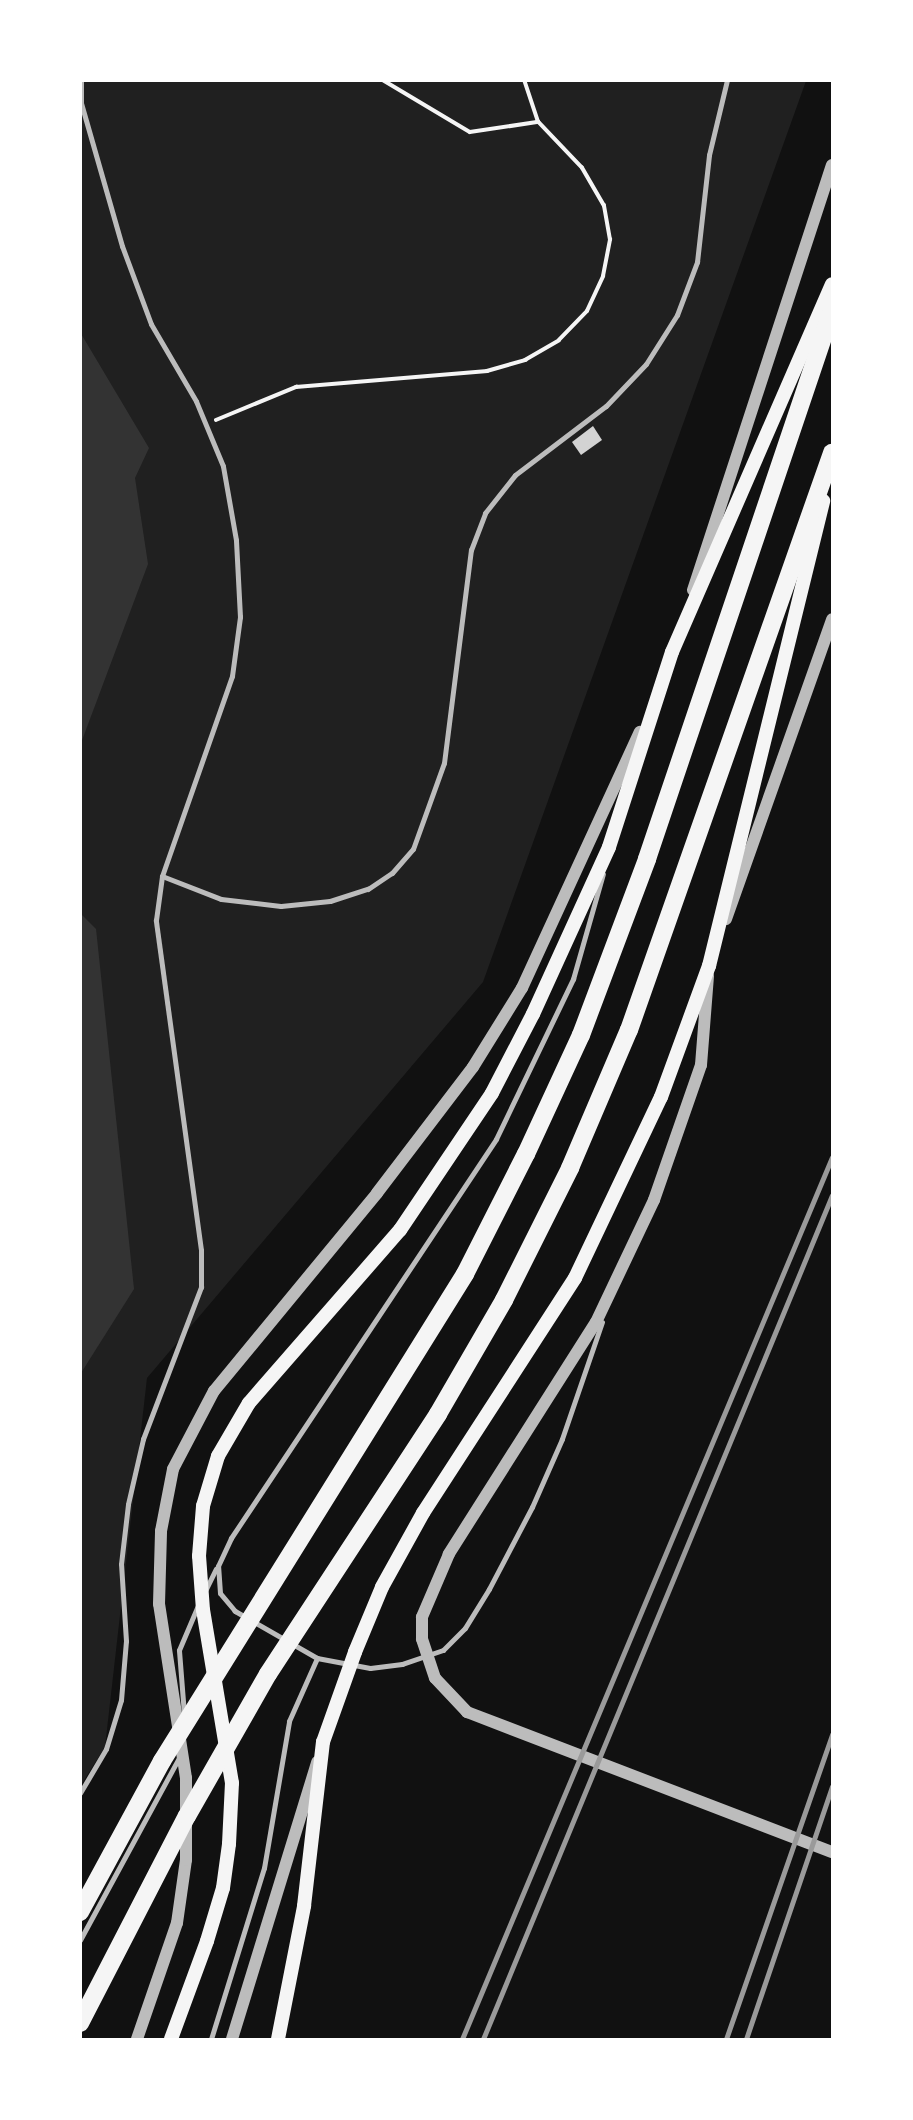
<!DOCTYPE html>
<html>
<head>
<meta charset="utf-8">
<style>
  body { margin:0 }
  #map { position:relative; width:913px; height:2120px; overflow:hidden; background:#111; font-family:"Public Sans",sans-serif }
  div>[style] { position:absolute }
  .green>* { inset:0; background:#202020 }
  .water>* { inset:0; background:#333 }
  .building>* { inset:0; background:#d3d3d3 }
  .path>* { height:3.5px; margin:-1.75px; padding:0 1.75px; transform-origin:1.75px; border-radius:1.75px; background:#f5f5f5 }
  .service>* { height:5px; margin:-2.5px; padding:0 2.5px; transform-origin:2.5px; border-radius:2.5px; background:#bcbcbc }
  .tertiary>* { height:12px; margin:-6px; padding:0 6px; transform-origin:6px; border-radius:6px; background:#bcbcbc }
  .secondary>* { height:14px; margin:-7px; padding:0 7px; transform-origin:7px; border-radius:7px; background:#f5f5f5 }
  .primary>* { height:18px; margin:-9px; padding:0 9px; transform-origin:9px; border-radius:9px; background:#f5f5f5 }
  .rail>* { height:5px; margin:-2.5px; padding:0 2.5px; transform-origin:2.5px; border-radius:2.5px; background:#9a9a9a }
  span { translate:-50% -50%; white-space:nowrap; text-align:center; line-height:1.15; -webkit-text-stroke:7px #fff; paint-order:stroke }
  .frame { position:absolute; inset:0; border:82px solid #fff; pointer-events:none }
</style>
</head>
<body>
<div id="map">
  <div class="green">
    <i style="clip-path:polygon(81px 81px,806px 81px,483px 982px,147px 1378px,105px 1747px,81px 1785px)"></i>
  </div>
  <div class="water">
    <i style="clip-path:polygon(80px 332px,149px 448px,135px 478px,148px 564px,81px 743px)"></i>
    <i style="clip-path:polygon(81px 914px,96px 929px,134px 1289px,81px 1373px)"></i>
  </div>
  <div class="building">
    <i style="clip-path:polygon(593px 426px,602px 440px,581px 455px,572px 442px)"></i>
  </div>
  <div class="path">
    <i style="left:383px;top:80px;width:101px;rotate:30.9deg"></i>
    <i style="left:470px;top:132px;width:69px;rotate:-8.4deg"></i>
    <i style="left:216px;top:420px;width:87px;rotate:-22.4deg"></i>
    <i style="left:296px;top:387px;width:192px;rotate:-4.8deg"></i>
    <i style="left:487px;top:371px;width:40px;rotate:-16deg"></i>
    <i style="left:525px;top:360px;width:39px;rotate:-30deg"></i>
    <i style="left:559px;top:340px;width:40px;rotate:-46deg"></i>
    <i style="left:587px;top:311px;width:38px;rotate:-65deg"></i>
    <i style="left:603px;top:276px;width:37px;rotate:-79deg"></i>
    <i style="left:610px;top:240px;width:35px;rotate:-100deg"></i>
    <i style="left:604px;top:206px;width:44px;rotate:-120.1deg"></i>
    <i style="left:582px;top:168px;width:64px;rotate:-133.7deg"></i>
    <i style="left:538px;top:122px;width:44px;rotate:-108.4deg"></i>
  </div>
  <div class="service">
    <i style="left:162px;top:876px;width:63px;rotate:21.3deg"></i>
    <i style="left:221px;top:899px;width:60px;rotate:6.7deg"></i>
    <i style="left:281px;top:906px;width:49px;rotate:-5.8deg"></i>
    <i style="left:330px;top:901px;width:40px;rotate:-18deg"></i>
    <i style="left:368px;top:889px;width:29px;rotate:-34deg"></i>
    <i style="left:392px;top:873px;width:32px;rotate:-49deg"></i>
    <i style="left:413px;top:849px;width:91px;rotate:-70.2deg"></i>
    <i style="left:444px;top:763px;width:215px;rotate:-82.8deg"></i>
    <i style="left:471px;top:550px;width:40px;rotate:-69deg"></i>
    <i style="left:485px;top:513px;width:48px;rotate:-51.7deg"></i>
    <i style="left:515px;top:475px;width:114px;rotate:-37.2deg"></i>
    <i style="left:606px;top:406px;width:58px;rotate:-46.4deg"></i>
    <i style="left:646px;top:364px;width:58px;rotate:-57.7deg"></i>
    <i style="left:677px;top:315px;width:57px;rotate:-69.3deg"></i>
    <i style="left:697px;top:262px;width:108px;rotate:-83.6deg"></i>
    <i style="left:709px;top:155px;width:77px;rotate:-76.5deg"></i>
    <i style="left:602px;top:1322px;width:124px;rotate:108.9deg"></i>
    <i style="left:562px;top:1439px;width:74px;rotate:113.8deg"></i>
    <i style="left:532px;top:1507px;width:93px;rotate:117.7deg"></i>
    <i style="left:489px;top:1589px;width:46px;rotate:121.6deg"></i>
    <i style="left:465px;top:1628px;width:31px;rotate:135deg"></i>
    <i style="left:443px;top:1650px;width:43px;rotate:161.1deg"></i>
    <i style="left:402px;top:1664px;width:32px;rotate:173deg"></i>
    <i style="left:370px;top:1668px;width:54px;rotate:-169.3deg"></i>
    <i style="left:317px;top:1658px;width:95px;rotate:-150.2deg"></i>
    <i style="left:235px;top:1611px;width:23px;rotate:-130deg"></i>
    <i style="left:220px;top:1593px;width:27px;rotate:-94deg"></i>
    <i style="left:218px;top:1566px;width:31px;rotate:-65deg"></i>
    <i style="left:231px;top:1538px;width:479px;rotate:-56.4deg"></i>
    <i style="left:496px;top:1139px;width:178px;rotate:-64.3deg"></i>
    <i style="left:573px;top:979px;width:109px;rotate:-74.1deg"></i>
    <i style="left:205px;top:1591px;width:25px;rotate:-64deg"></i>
    <i style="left:184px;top:1714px;width:64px;rotate:-94.5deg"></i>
    <i style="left:179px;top:1650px;width:51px;rotate:-66.9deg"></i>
    <i style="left:80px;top:1793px;width:51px;rotate:-59.4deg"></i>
    <i style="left:106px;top:1749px;width:51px;rotate:-73deg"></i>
    <i style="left:121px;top:1700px;width:59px;rotate:-85.2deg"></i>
    <i style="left:126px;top:1641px;width:77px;rotate:-93.7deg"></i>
    <i style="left:121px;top:1564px;width:60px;rotate:-83.3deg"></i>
    <i style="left:128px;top:1504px;width:67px;rotate:-77deg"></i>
    <i style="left:143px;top:1439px;width:163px;rotate:-69.1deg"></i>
    <i style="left:201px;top:1287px;width:37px;rotate:-90deg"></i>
    <i style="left:201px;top:1250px;width:333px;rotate:-97.8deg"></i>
    <i style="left:156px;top:920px;width:44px;rotate:-82.2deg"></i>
    <i style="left:162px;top:876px;width:212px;rotate:-70.7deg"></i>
    <i style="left:232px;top:676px;width:60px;rotate:-82.3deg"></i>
    <i style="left:240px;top:617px;width:77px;rotate:-93deg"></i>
    <i style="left:236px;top:540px;width:75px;rotate:-100deg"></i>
    <i style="left:223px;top:466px;width:70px;rotate:-112.6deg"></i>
    <i style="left:196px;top:401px;width:89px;rotate:-120.3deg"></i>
    <i style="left:151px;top:324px;width:83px;rotate:-110.4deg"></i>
    <i style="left:122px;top:246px;width:149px;rotate:-106deg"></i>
    <i style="left:81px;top:103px;width:23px;rotate:-90deg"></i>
    <i style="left:80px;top:1940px;width:207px;rotate:-61.5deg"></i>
    <i style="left:211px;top:2039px;width:179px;rotate:-72.8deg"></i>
    <i style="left:264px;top:1868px;width:149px;rotate:-80.3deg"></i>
    <i style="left:289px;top:1721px;width:69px;rotate:-66deg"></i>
  </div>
  <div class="tertiary">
    <i style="left:693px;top:590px;width:447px;rotate:-71.9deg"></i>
    <i style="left:726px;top:919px;width:318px;rotate:-70.5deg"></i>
    <i style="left:708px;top:976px;width:89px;rotate:94.5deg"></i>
    <i style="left:701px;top:1065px;width:143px;rotate:109.2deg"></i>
    <i style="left:654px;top:1200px;width:135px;rotate:115.4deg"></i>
    <i style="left:596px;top:1322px;width:275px;rotate:122.4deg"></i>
    <i style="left:449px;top:1554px;width:69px;rotate:113.2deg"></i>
    <i style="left:422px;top:1617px;width:22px;rotate:90deg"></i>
    <i style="left:422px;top:1639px;width:41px;rotate:71.6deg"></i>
    <i style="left:435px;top:1678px;width:47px;rotate:46.7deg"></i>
    <i style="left:467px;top:1712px;width:391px;rotate:21deg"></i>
    <i style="left:137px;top:2039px;width:123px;rotate:-71deg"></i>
    <i style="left:177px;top:1923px;width:64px;rotate:-81.9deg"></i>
    <i style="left:186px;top:1860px;width:82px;rotate:-90deg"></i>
    <i style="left:186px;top:1778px;width:176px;rotate:-98.8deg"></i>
    <i style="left:159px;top:1604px;width:73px;rotate:-88.4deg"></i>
    <i style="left:161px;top:1531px;width:63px;rotate:-79deg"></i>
    <i style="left:173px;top:1469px;width:88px;rotate:-62.3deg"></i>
    <i style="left:214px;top:1391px;width:256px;rotate:-50.5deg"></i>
    <i style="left:377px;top:1193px;width:158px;rotate:-52.7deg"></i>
    <i style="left:473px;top:1067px;width:93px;rotate:-58.2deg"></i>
    <i style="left:522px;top:988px;width:282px;rotate:-65.3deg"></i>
    <i style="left:232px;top:2039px;width:290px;rotate:-72.9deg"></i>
  </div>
  <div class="secondary">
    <i style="left:171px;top:2039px;width:104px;rotate:-69.8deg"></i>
    <i style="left:207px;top:1941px;width:55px;rotate:-73.2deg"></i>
    <i style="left:223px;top:1888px;width:44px;rotate:-82.2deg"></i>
    <i style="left:229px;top:1844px;width:61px;rotate:-87.2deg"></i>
    <i style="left:232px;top:1783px;width:175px;rotate:-99.5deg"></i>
    <i style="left:203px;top:1610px;width:54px;rotate:-94.2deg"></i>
    <i style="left:199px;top:1556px;width:50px;rotate:-85.4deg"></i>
    <i style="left:203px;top:1506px;width:52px;rotate:-73.3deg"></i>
    <i style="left:218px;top:1456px;width:61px;rotate:-59.7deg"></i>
    <i style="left:249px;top:1403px;width:230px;rotate:-48.9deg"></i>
    <i style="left:400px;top:1230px;width:165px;rotate:-56.1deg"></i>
    <i style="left:492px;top:1093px;width:89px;rotate:-62.6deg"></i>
    <i style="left:533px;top:1014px;width:183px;rotate:-65.5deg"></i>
    <i style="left:609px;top:847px;width:205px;rotate:-72.1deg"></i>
    <i style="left:672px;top:652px;width:401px;rotate:-66.5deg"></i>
    <i style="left:278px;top:2039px;width:136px;rotate:-78.9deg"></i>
    <i style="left:304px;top:1906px;width:165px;rotate:-83.4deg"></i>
    <i style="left:323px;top:1742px;width:96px;rotate:-70.4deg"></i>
    <i style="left:355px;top:1652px;width:70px;rotate:-67.4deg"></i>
    <i style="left:382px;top:1587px;width:85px;rotate:-61deg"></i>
    <i style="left:423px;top:1513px;width:280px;rotate:-57.1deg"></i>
    <i style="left:575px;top:1278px;width:200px;rotate:-64.6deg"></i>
    <i style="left:661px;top:1097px;width:140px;rotate:-69.9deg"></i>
    <i style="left:709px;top:966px;width:479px;rotate:-76.2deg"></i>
  </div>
  <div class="primary">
    <i style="left:80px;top:1912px;width:172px;rotate:-61.5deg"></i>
    <i style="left:162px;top:1761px;width:574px;rotate:-58.11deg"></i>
    <i style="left:465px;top:1274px;width:135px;rotate:-63.1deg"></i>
    <i style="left:526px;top:1154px;width:131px;rotate:-65.2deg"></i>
    <i style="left:581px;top:1035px;width:188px;rotate:-69.4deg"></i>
    <i style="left:647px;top:859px;width:578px;rotate:-71.35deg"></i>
    <i style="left:80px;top:2023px;width:233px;rotate:-62.7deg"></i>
    <i style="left:187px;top:1816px;width:163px;rotate:-60.3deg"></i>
    <i style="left:268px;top:1674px;width:311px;rotate:-56.8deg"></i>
    <i style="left:438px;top:1414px;width:132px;rotate:-59.9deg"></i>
    <i style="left:504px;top:1300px;width:148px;rotate:-63.4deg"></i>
    <i style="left:570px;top:1168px;width:150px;rotate:-66.9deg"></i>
    <i style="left:629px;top:1030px;width:612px;rotate:-70.62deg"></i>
  </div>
  <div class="rail">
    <i style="left:462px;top:2039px;width:956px;rotate:-67.24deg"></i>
    <i style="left:483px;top:2039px;width:913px;rotate:-67.53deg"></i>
    <i style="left:726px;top:2039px;width:323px;rotate:-70.8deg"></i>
    <i style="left:746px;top:2039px;width:267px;rotate:-71.2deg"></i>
  </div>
  <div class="frame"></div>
</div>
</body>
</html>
